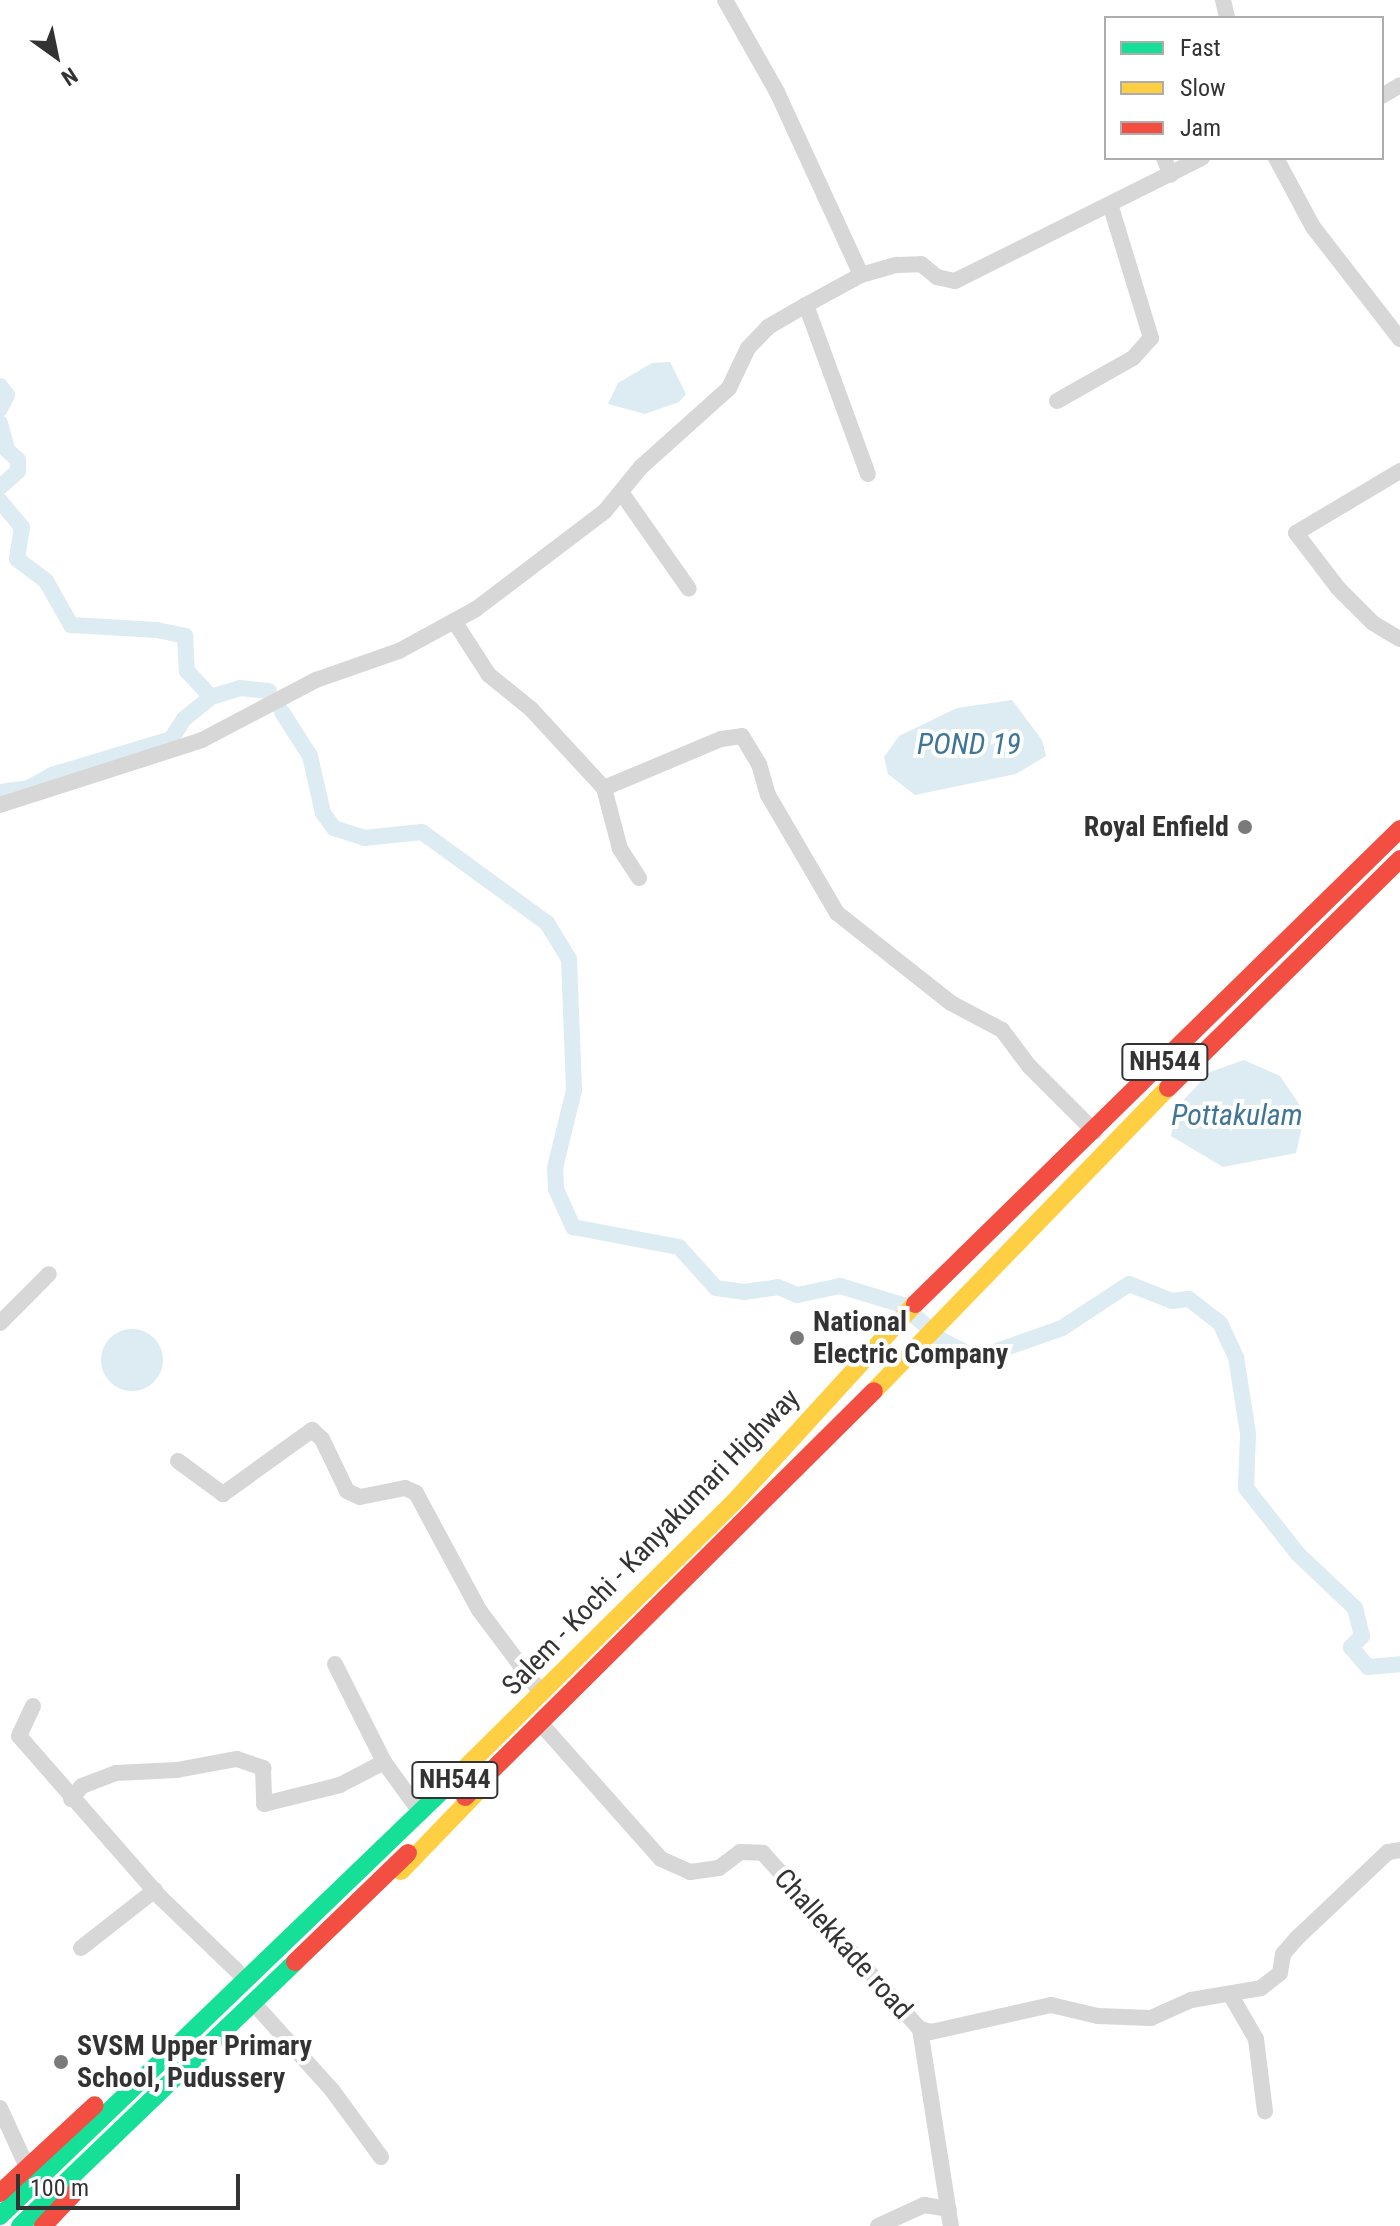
<!DOCTYPE html>
<html>
<head>
<meta charset="utf-8">
<style>
  body { margin:0 }
  #map { position:relative; width:1400px; height:2226px; overflow:hidden; background:#fff; font-family:"Roboto Condensed",sans-serif }
  div>[style] { position:absolute }
  .water>* { inset:0; background:#ddebf3 }
  .round { border-radius:50% }
  .canal>* { height:16px; margin:-8px; padding:0 8px; transform-origin:8px; border-radius:8px; background:#ddebf3 }
  .street>* { height:16px; margin:-8px; padding:0 8px; transform-origin:8px; border-radius:8px; background:#d7d7d7 }
  .fast>* { height:18px; margin:-9px; padding:0 9px; transform-origin:9px; border-radius:9px; background:#16e098 }
  .slow>* { height:18px; margin:-9px; padding:0 9px; transform-origin:9px; border-radius:9px; background:#ffcf43 }
  .jam>* { height:18px; margin:-9px; padding:0 9px; transform-origin:9px; border-radius:9px; background:#f24e42 }
  .dots>* { width:22px; height:22px; translate:-50% -50%; box-sizing:border-box; border:4px solid #fff; border-radius:50% }
  span { translate:-50% -50%; white-space:nowrap; text-align:center; line-height:1.15; -webkit-text-stroke:8px #fff; paint-order:stroke }
  .shield-label span { padding:2px 6px; background:#fff; border:2px solid; border-radius:6px; -webkit-text-stroke-width:0 }
  .shield-label { font-size:26px; color:#333; font-weight:700 }
  .poi-label { font-size:28px; color:#333; font-weight:700 }
  .right { translate:-100% -50%; text-align:right }
  .left { translate:0 -50%; text-align:left }
  .street-label { font-size:28px; color:#333 }
  .water-label { font-size:30px; color:#3f7597; font-style:italic }
  .legend { position:absolute; left:1104px; top:16px; width:280px; height:144px; box-sizing:border-box; background:#fff; border:2px solid #adadad; margin:0; padding:10px 14px; list-style:none; font-size:24px; color:#333 }
  .legend li { display:flex; align-items:center; gap:16px; height:40px }
  .legend b { width:40px; border:2px solid #adadad }
  .north { position:absolute; left:16px; top:16px; width:80px; height:80px; -webkit-text-stroke:6px #fff; paint-order:stroke; rotate:147deg; font-size:22px; font-weight:700; line-height:32px; text-align:center; color:#333 }
  .north::after { content:''; display:block; margin:auto; width:28px; height:36px; background:#333; clip-path:polygon(50% 0,100% 100%,50% 72%,0 100%) }
  .scale { position:absolute; left:16px; top:2174px; width:224px; height:36px; box-sizing:border-box; border:4px solid #333; border-top:0; padding-left:10px; font-size:24px; line-height:28px; white-space:nowrap; color:#333; -webkit-text-stroke:6px #fff; paint-order:stroke }
</style>
</head>
<body>
<div id="map">
  <div class="water">
    <i style="clip-path:polygon(670px 362px,686px 394px,679px 402px,645px 414px,608px 404px,618px 383px,652px 363px)"></i>
    <i style="clip-path:polygon(1012px 700px,1042px 740px,1046px 756px,1016px 774px,915px 795px,888px 774px,884px 757px,899px 736px,957px 708px)"></i>
    <i style="clip-path:polygon(1244px 1060px,1280px 1076px,1305px 1113px,1296px 1153px,1223px 1167px,1171px 1136px,1175px 1109px,1210px 1072px)"></i>
    <i class="round" style="left:101px;top:1329px;width:62px;height:62px"></i>
  </div>
  <div class="canal">
    <i style="left:0;top:386px;width:11px;rotate:52deg"></i>
    <i style="left:7px;top:395px;width:16px;rotate:117deg"></i>
    <i style="left:0;top:423px;width:28px;rotate:75deg"></i>
    <i style="left:7px;top:450px;width:15px;rotate:42deg"></i>
    <i style="left:18px;top:460px;width:11px;rotate:90deg"></i>
    <i style="left:18px;top:471px;width:24px;rotate:138deg"></i>
    <i style="left:0;top:501px;width:34px;rotate:50deg"></i>
    <i style="left:22px;top:527px;width:32px;rotate:99deg"></i>
    <i style="left:17px;top:559px;width:36px;rotate:37deg"></i>
    <i style="left:46px;top:581px;width:51px;rotate:60.4deg"></i>
    <i style="left:71px;top:625px;width:86px;rotate:3.3deg"></i>
    <i style="left:157px;top:630px;width:29px;rotate:12deg"></i>
    <i style="left:185px;top:636px;width:35px;rotate:87deg"></i>
    <i style="left:187px;top:671px;width:35px;rotate:47deg"></i>
    <i style="left:282px;top:712px;width:52px;rotate:57.5deg"></i>
    <i style="left:310px;top:756px;width:58px;rotate:77.2deg"></i>
    <i style="left:323px;top:813px;width:19px;rotate:54deg"></i>
    <i style="left:334px;top:828px;width:32px;rotate:18deg"></i>
    <i style="left:364px;top:838px;width:58px;rotate:-5.9deg"></i>
    <i style="left:422px;top:832px;width:155px;rotate:36.1deg"></i>
    <i style="left:547px;top:923px;width:42px;rotate:58.6deg"></i>
    <i style="left:569px;top:959px;width:131px;rotate:87.8deg"></i>
    <i style="left:574px;top:1090px;width:80px;rotate:103.7deg"></i>
    <i style="left:555px;top:1168px;width:21px;rotate:87deg"></i>
    <i style="left:556px;top:1189px;width:42px;rotate:65.9deg"></i>
    <i style="left:573px;top:1227px;width:108px;rotate:10.7deg"></i>
    <i style="left:679px;top:1247px;width:55px;rotate:47.9deg"></i>
    <i style="left:716px;top:1288px;width:28px;rotate:8deg"></i>
    <i style="left:744px;top:1292px;width:34px;rotate:-8deg"></i>
    <i style="left:778px;top:1287px;width:21px;rotate:23deg"></i>
    <i style="left:797px;top:1295px;width:44px;rotate:-11.8deg"></i>
    <i style="left:840px;top:1286px;width:66px;rotate:16.8deg"></i>
    <i style="left:903px;top:1305px;width:52px;rotate:42.6deg"></i>
    <i style="left:941px;top:1340px;width:40px;rotate:26.6deg"></i>
    <i style="left:977px;top:1358px;width:90px;rotate:-19.4deg"></i>
    <i style="left:1062px;top:1328px;width:80px;rotate:-33.3deg"></i>
    <i style="left:1129px;top:1284px;width:46px;rotate:21.6deg"></i>
    <i style="left:1172px;top:1301px;width:17px;rotate:-7deg"></i>
    <i style="left:1189px;top:1299px;width:39px;rotate:38deg"></i>
    <i style="left:1220px;top:1323px;width:38px;rotate:65deg"></i>
    <i style="left:1236px;top:1357px;width:78px;rotate:81.1deg"></i>
    <i style="left:1248px;top:1434px;width:54px;rotate:92.1deg"></i>
    <i style="left:1246px;top:1488px;width:84px;rotate:51.8deg"></i>
    <i style="left:1298px;top:1554px;width:79px;rotate:43.5deg"></i>
    <i style="left:1355px;top:1608px;width:29px;rotate:76deg"></i>
    <i style="left:1362px;top:1636px;width:16px;rotate:135deg"></i>
    <i style="left:1351px;top:1647px;width:26px;rotate:50deg"></i>
    <i style="left:1368px;top:1667px;width:32px;rotate:-5deg"></i>
    <i style="left:0;top:792px;width:28px;rotate:-8deg"></i>
    <i style="left:28px;top:788px;width:27px;rotate:-28deg"></i>
    <i style="left:52px;top:775px;width:124px;rotate:-16.8deg"></i>
    <i style="left:171px;top:739px;width:24px;rotate:-57deg"></i>
    <i style="left:184px;top:719px;width:35px;rotate:-39deg"></i>
    <i style="left:211px;top:697px;width:30px;rotate:-17deg"></i>
    <i style="left:240px;top:688px;width:29px;rotate:6deg"></i>
  </div>
  <div class="street">
    <i style="left:725px;top:0;width:106px;rotate:60.5deg"></i>
    <i style="left:777px;top:92px;width:201px;rotate:65.3deg"></i>
    <i style="left:1223px;top:0;width:18px;rotate:77deg"></i>
    <i style="left:1382px;top:96px;width:21px;rotate:-31deg"></i>
    <i style="left:1164px;top:158px;width:18px;rotate:68deg"></i>
    <i style="left:1276px;top:158px;width:78px;rotate:61.8deg"></i>
    <i style="left:1313px;top:227px;width:142px;rotate:52.2deg"></i>
    <i style="left:806px;top:305px;width:180px;rotate:69.9deg"></i>
    <i style="left:1057px;top:401px;width:87px;rotate:-29.5deg"></i>
    <i style="left:1133px;top:358px;width:27px;rotate:-48deg"></i>
    <i style="left:1151px;top:338px;width:137px;rotate:-107deg"></i>
    <i style="left:1400px;top:471px;width:121px;rotate:149.2deg"></i>
    <i style="left:1296px;top:533px;width:69px;rotate:52.6deg"></i>
    <i style="left:1338px;top:588px;width:49px;rotate:45deg"></i>
    <i style="left:1373px;top:623px;width:31px;rotate:31deg"></i>
    <i style="left:621px;top:492px;width:118px;rotate:55deg"></i>
    <i style="left:454px;top:621px;width:64px;rotate:57.1deg"></i>
    <i style="left:489px;top:675px;width:54px;rotate:39deg"></i>
    <i style="left:531px;top:709px;width:108px;rotate:47.3deg"></i>
    <i style="left:0;top:805px;width:212px;rotate:-17.8deg"></i>
    <i style="left:202px;top:740px;width:129px;rotate:-27.8deg"></i>
    <i style="left:316px;top:680px;width:88px;rotate:-19.3deg"></i>
    <i style="left:399px;top:651px;width:88px;rotate:-28.6deg"></i>
    <i style="left:476px;top:609px;width:162px;rotate:-37.2deg"></i>
    <i style="left:605px;top:511px;width:57px;rotate:-50.7deg"></i>
    <i style="left:641px;top:467px;width:118px;rotate:-41.9deg"></i>
    <i style="left:729px;top:388px;width:44px;rotate:-64.6deg"></i>
    <i style="left:748px;top:348px;width:29px;rotate:-46deg"></i>
    <i style="left:768px;top:327px;width:44px;rotate:-30.1deg"></i>
    <i style="left:806px;top:305px;width:63px;rotate:-28.6deg"></i>
    <i style="left:861px;top:275px;width:37px;rotate:-16deg"></i>
    <i style="left:897px;top:265px;width:24px;rotate:-2deg"></i>
    <i style="left:921px;top:264px;width:21px;rotate:39deg"></i>
    <i style="left:937px;top:277px;width:18px;rotate:13deg"></i>
    <i style="left:955px;top:281px;width:276px;rotate:-26.5deg"></i>
    <i style="left:639px;top:878px;width:35px;rotate:-123deg"></i>
    <i style="left:620px;top:849px;width:63px;rotate:-104.7deg"></i>
    <i style="left:604px;top:788px;width:127px;rotate:-22.7deg"></i>
    <i style="left:721px;top:739px;width:21px;rotate:-8deg"></i>
    <i style="left:742px;top:736px;width:33px;rotate:59deg"></i>
    <i style="left:759px;top:764px;width:32px;rotate:74deg"></i>
    <i style="left:768px;top:795px;width:137px;rotate:59.7deg"></i>
    <i style="left:837px;top:913px;width:145px;rotate:38.3deg"></i>
    <i style="left:951px;top:1003px;width:58px;rotate:27.9deg"></i>
    <i style="left:1002px;top:1030px;width:45px;rotate:53.1deg"></i>
    <i style="left:1029px;top:1066px;width:93px;rotate:45deg"></i>
    <i style="left:0;top:1323px;width:69px;rotate:-45deg"></i>
    <i style="left:178px;top:1461px;width:56px;rotate:36.3deg"></i>
    <i style="left:223px;top:1494px;width:110px;rotate:-35.7deg"></i>
    <i style="left:312px;top:1430px;width:13px;rotate:42deg"></i>
    <i style="left:322px;top:1439px;width:58px;rotate:64.3deg"></i>
    <i style="left:347px;top:1491px;width:14px;rotate:25deg"></i>
    <i style="left:360px;top:1497px;width:46px;rotate:-11.3deg"></i>
    <i style="left:405px;top:1488px;width:12px;rotate:24deg"></i>
    <i style="left:416px;top:1493px;width:133px;rotate:61.7deg"></i>
    <i style="left:479px;top:1610px;width:105px;rotate:53.1deg"></i>
    <i style="left:335px;top:1664px;width:110px;rotate:63.4deg"></i>
    <i style="left:33px;top:1706px;width:33px;rotate:115deg"></i>
    <i style="left:19px;top:1736px;width:215px;rotate:48.8deg"></i>
    <i style="left:161px;top:1898px;width:105px;rotate:43.8deg"></i>
    <i style="left:542px;top:1725px;width:179px;rotate:48.4deg"></i>
    <i style="left:661px;top:1859px;width:32px;rotate:24deg"></i>
    <i style="left:690px;top:1872px;width:29px;rotate:-8deg"></i>
    <i style="left:719px;top:1868px;width:26px;rotate:-37deg"></i>
    <i style="left:740px;top:1852px;width:23px;rotate:2deg"></i>
    <i style="left:763px;top:1853px;width:236px;rotate:48.3deg"></i>
    <i style="left:920px;top:2029px;width:199px;rotate:81.1deg"></i>
    <i style="left:71px;top:1799px;width:17px;rotate:-50deg"></i>
    <i style="left:82px;top:1786px;width:36px;rotate:-21deg"></i>
    <i style="left:116px;top:1773px;width:61px;rotate:-2.8deg"></i>
    <i style="left:177px;top:1770px;width:61px;rotate:-10.4deg"></i>
    <i style="left:237px;top:1759px;width:28px;rotate:19deg"></i>
    <i style="left:263px;top:1768px;width:36px;rotate:88deg"></i>
    <i style="left:264px;top:1804px;width:78px;rotate:-14deg"></i>
    <i style="left:340px;top:1785px;width:50px;rotate:-27.6deg"></i>
    <i style="left:384px;top:1762px;width:63px;rotate:54deg"></i>
    <i style="left:81px;top:1948px;width:94px;rotate:-38.1deg"></i>
    <i style="left:1230px;top:1994px;width:52px;rotate:60deg"></i>
    <i style="left:1256px;top:2039px;width:73px;rotate:82.9deg"></i>
    <i style="left:259px;top:2009px;width:109px;rotate:48deg"></i>
    <i style="left:332px;top:2090px;width:83px;rotate:53.8deg"></i>
    <i style="left:920px;top:2029px;width:11px;rotate:15deg"></i>
    <i style="left:931px;top:2032px;width:123px;rotate:-12.7deg"></i>
    <i style="left:1051px;top:2005px;width:48px;rotate:13.2deg"></i>
    <i style="left:1098px;top:2016px;width:53px;rotate:2.2deg"></i>
    <i style="left:1151px;top:2018px;width:44px;rotate:-24.2deg"></i>
    <i style="left:1191px;top:2000px;width:71px;rotate:-9.7deg"></i>
    <i style="left:1261px;top:1988px;width:24px;rotate:-38deg"></i>
    <i style="left:1280px;top:1973px;width:19px;rotate:-81deg"></i>
    <i style="left:1283px;top:1954px;width:21px;rotate:-49deg"></i>
    <i style="left:1297px;top:1938px;width:125px;rotate:-43.4deg"></i>
    <i style="left:1388px;top:1852px;width:12px;rotate:-9deg"></i>
    <i style="left:0;top:2108px;width:65px;rotate:65.4deg"></i>
    <i style="left:878px;top:2226px;width:51px;rotate:-24.5deg"></i>
    <i style="left:924px;top:2205px;width:25px;rotate:9deg"></i>
  </div>
  <div class="fast">
    <i style="left:0;top:2216px;width:623px;rotate:-43.89deg"></i>
    <i style="left:20px;top:2226px;width:381px;rotate:-43.8deg"></i>
  </div>
  <div class="slow">
    <i style="left:874px;top:1391px;width:422px;rotate:-45.9deg"></i>
    <i style="left:449px;top:1784px;width:401px;rotate:-44.7deg"></i>
    <i style="left:734px;top:1502px;width:268px;rotate:-47.6deg"></i>
    <i style="left:401px;top:1871px;width:115px;rotate:-46.1deg"></i>
  </div>
  <div class="jam">
    <i style="left:1168px;top:1088px;width:326px;rotate:-44.6deg"></i>
    <i style="left:915px;top:1304px;width:679px;rotate:-44.4deg"></i>
    <i style="left:465px;top:1797px;width:576px;rotate:-44.79deg"></i>
    <i style="left:295px;top:1962px;width:157px;rotate:-44deg"></i>
    <i style="left:0;top:2193px;width:129px;rotate:-42.8deg"></i>
    <i style="left:43px;top:2226px;width:51px;rotate:-46.6deg"></i>
  </div>
  <div class="dots">
    <i style="left:1245px;top:827px;background:#7a7a7a"></i>
    <i style="left:797px;top:1338px;background:#7a7a7a"></i>
    <i style="left:61px;top:2062px;background:#7a7a7a"></i>
  </div>
  <div class="shield-label">
    <span style="left:1165px;top:1062px">NH544</span>
    <span style="left:455px;top:1780px">NH544</span>
  </div>
  <div class="poi-label">
    <span class="right" style="left:1229px;top:827px">Royal Enfield</span>
    <span class="left" style="left:813px;top:1338px">National<br>Electric Company</span>
    <span class="left" style="left:77px;top:2062px">SVSM Upper Primary<br>School, Pudussery</span>
  </div>
  <div class="street-label">
    <span style="left:651px;top:1542px;rotate:-46deg">Salem - Kochi - Kanyakumari Highway</span>
    <span style="left:843px;top:1944px;rotate:48deg">Challekkade road</span>
  </div>
  <div class="water-label">
    <span style="left:969px;top:744px">POND 19</span>
    <span style="left:1237px;top:1115px">Pottakulam</span>
  </div>
  <ul class="legend">
  <li><b style="height:10px;background:#16e098"></b>Fast</li>
  <li><b style="height:10px;background:#ffcf43"></b>Slow</li>
  <li><b style="height:10px;background:#f24e42"></b>Jam</li>
  </ul>
  <div class="north">N</div>
  <div class="scale">100 m</div>
</div>
</body>
</html>
